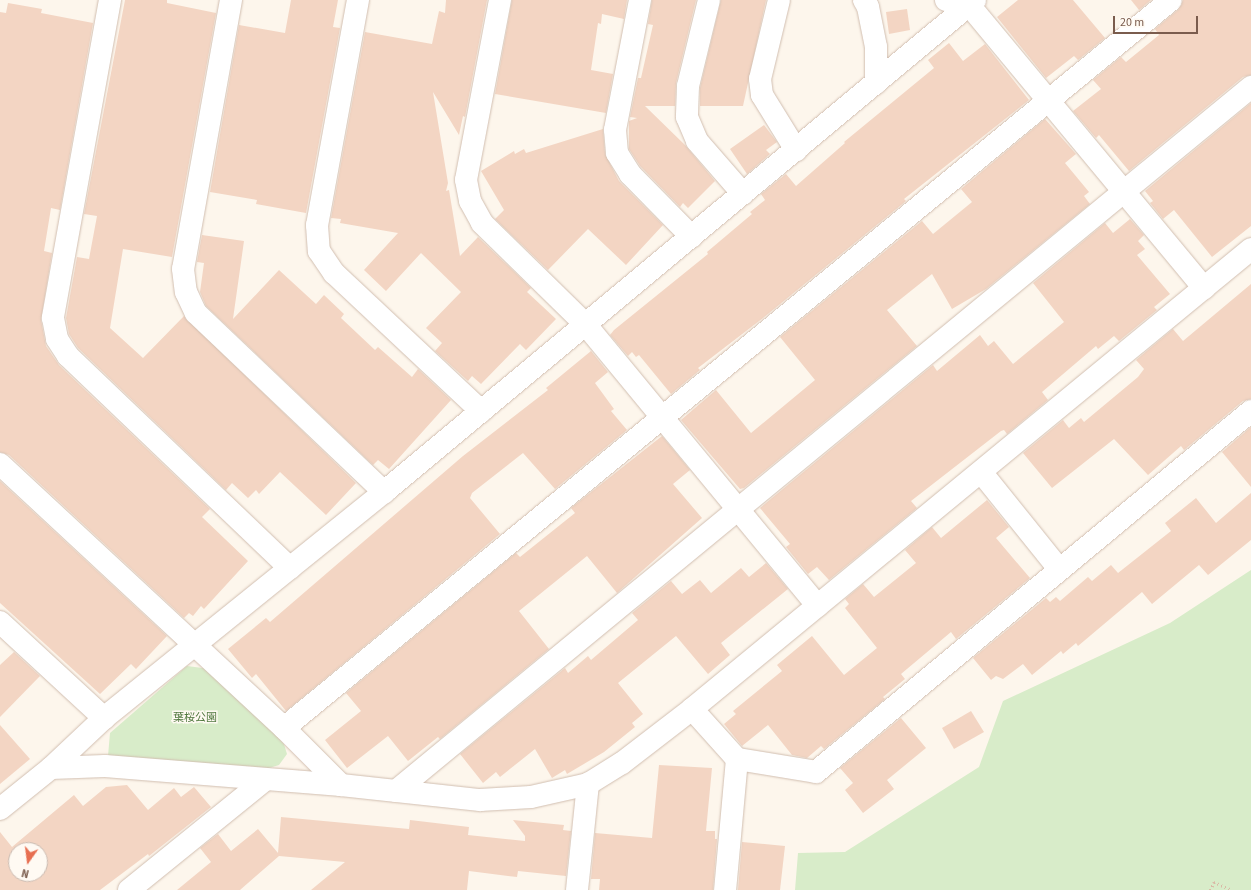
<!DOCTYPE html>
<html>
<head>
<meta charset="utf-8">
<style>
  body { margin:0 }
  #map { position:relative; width:1251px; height:890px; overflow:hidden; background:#fdf6ec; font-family:"Source Sans 3","Noto Sans JP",sans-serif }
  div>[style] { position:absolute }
  .green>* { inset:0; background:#d8ecc9 }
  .building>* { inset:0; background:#f3d5c3 }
  .path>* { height:2.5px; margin-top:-1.25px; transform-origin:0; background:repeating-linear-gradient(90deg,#d9b8a5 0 1px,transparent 0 4px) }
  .roads { filter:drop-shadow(0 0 1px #d1beb0) drop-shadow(0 0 1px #d1beb0) }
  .minor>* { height:22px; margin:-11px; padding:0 11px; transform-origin:11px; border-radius:11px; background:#fff }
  span { translate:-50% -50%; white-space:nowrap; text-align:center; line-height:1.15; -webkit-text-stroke:3px #fffaf3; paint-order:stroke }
  .park-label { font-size:11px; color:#537a41 }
  .north { position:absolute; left:8px; top:842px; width:40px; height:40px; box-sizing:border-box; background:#fffaf3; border:1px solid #cabbb1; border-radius:50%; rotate:194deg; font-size:11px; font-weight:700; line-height:16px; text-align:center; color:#7a5c4d }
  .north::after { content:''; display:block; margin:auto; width:14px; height:18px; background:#e76f51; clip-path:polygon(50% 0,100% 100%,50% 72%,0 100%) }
  .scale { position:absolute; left:1113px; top:16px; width:85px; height:18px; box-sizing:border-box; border:2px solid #7a5c4d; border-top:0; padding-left:5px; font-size:12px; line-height:14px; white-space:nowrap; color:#7a5c4d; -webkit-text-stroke:3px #fffaf3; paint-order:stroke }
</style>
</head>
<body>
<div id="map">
  <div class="green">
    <i style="clip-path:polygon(1251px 570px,1251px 890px,795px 890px,798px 853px,845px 852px,979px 767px,1003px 701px,1170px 623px)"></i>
    <i style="clip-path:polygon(187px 666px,210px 669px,283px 741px,287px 754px,279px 765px,269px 768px,108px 756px,110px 733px)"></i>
  </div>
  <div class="building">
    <i style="clip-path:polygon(125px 0,167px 0,167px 3px,216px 13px,172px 257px,123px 249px,110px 328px,143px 358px,184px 316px,356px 483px,326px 515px,280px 472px,259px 494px,256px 490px,248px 498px,232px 483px,226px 490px,78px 348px,69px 334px,66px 318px,77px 257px,89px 259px,97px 216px,84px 214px)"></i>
    <i style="clip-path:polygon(291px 0,338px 0,333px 27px,340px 28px,306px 213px,256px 204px,257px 200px,210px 192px,239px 25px,285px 33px)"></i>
    <i style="clip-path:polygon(446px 0,487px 0,465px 117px,463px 116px,459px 135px,433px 92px,448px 183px,446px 191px,449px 190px,460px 256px,478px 237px,531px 288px,527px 292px,556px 319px,526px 350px,520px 344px,481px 384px,472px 376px,468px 381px,435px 351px,442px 343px,426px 328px,461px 292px,421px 253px,386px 291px,364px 270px,398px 233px,340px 223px,341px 219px,331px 218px,365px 32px,432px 44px,439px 11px,445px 13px)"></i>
    <i style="clip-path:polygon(512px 0,627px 0,624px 19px,602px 14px,601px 24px,598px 23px,591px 70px,613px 74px,606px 113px,495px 94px)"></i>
    <i style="clip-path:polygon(652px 0,696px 0,676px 83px,675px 106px,645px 106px,685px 145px,715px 181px,688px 208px,683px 203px,680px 207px,640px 166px,629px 149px,629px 121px,637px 118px,630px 117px,638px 78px,641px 78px,653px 25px,648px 24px)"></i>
    <i style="clip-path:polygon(721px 0,766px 0,743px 106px,700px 106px,700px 88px)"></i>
    <i style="clip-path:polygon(1018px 0,1073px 0,1105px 38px,1078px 60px,1074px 56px,1046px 78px,997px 17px)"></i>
    <i style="clip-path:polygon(1131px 0,1151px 0,1139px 10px)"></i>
    <i style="clip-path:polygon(1183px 0,1251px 0,1251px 75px,1243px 77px,1129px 171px,1099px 135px,1096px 138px,1073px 111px,1101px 89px,1093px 80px,1121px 57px,1126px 62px,1159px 35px,1155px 29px,1179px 9px)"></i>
    <i style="clip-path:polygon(8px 3px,42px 9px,41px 13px,93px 23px,60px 210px,51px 208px,44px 251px,52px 253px,41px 320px,46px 346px,59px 365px,210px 509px,202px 517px,248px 561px,204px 609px,201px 606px,193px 616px,189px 613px,184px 618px,9px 455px,0 452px,0 12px,6px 13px)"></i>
    <i style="clip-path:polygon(907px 9px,910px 30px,889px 34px,886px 12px)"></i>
    <i style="clip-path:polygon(949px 43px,963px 61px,985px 44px,1029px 100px,904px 199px,906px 201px,763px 318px,698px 368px,700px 370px,671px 394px,639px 355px,636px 357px,632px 352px,628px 356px,610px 335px,614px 330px,708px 254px,707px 252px,752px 214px,750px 212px,765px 200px,761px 194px,786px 174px,796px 186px,845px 143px,844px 142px,934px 68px,928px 60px)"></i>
    <i style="clip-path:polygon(1251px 103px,1251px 226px,1212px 257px,1174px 210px,1163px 219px,1150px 203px,1153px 201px,1145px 191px)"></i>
    <i style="clip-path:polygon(1045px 119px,1076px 154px,1065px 163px,1089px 192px,1084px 196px,1090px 204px,986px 289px,952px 309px,932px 274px,887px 310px,917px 346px,744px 488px,740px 489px,681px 420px,716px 390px,751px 433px,815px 380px,780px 337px,922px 221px,933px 234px,972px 202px,961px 189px)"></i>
    <i style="clip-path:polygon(764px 125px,777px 142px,766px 150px,770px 154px,747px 174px,730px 149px)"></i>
    <i style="clip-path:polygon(603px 129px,605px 154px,619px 181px,663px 225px,626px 265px,588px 229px,548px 270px,495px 219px,504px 210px,481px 171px,514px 151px,515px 154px,524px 149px,526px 153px)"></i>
    <i style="clip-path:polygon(1130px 219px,1144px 235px,1138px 241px,1145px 249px,1137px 255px,1170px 294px,1154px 307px,1157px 310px,1119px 341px,1114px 336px,1098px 349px,1096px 346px,1042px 392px,1048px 400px,1007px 434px,1004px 430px,1001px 431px,911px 501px,917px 508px,829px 580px,817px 567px,808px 574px,786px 547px,790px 544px,760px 508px,933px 365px,937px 371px,980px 335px,988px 346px,994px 341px,1013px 364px,1064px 322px,1033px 283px,1105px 223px,1113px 233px)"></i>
    <i style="clip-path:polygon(202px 235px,244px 241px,233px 319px,279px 270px,316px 304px,324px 295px,344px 314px,341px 318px,375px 350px,378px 347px,412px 377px,418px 369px,451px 400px,389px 469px,378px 460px,373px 465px,206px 306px,200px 292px,204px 263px,197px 262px)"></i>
    <i style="clip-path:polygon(1251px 284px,1251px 399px,1243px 401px,1184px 450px,1181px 446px,1148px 475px,1114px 439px,1052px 488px,1023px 453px,1063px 420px,1069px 428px,1081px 418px,1084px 422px,1138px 377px,1144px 369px,1136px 360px,1173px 329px,1183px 341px)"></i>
    <i style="clip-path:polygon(591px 351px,608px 372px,595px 383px,614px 409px,611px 411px,627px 430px,555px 489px,523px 453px,472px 493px,470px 498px,500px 534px,286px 711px,256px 674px,252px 678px,228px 649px,266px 618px,270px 622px,463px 456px,548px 390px,546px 388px)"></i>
    <i style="clip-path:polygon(1251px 427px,1251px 487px,1222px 452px)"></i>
    <i style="clip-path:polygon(662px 436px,690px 470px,673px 484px,702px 518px,617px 593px,587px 556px,519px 611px,549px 649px,440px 739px,438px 737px,408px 761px,388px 736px,347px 768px,325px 740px,361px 711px,346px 693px,516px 553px,520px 557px,575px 513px,571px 508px)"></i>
    <i style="clip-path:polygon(0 481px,167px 636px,136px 669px,131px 664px,100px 694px,0 603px)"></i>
    <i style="clip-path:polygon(1251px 493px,1251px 540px,1208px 575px,1199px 565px,1152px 604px,1142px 592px,1078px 646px,1076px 643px,1063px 654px,1061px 651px,1032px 675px,1023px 664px,1003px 679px,996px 676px,991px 680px,973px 658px,1046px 598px,1050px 602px,1056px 597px,1060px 601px,1088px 577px,1092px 581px,1111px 565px,1118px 573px,1171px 531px,1165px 523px,1196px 498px,1216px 523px)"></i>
    <i style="clip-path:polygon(987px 500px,1009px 527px,996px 538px,1030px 578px,956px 639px,951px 632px,901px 674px,905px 679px,883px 697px,885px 699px,824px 749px,821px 746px,807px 758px,792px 755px,768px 725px,742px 746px,724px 724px,736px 714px,733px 711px,782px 671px,777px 665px,812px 636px,844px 675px,877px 648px,845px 608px,849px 604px,845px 599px,863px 584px,874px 597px,916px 563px,905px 550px,932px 527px,941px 538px)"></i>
    <i style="clip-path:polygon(766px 563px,788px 589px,721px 643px,730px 655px,708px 674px,676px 636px,618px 683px,643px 714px,632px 723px,635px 727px,604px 752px,567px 774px,565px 770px,552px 778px,535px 749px,500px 777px,496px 772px,483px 783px,460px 754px,565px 668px,568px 673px,588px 656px,591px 660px,638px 620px,632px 613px,671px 581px,682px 594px,700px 580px,711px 593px,741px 568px,749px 577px)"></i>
    <i style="clip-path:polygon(14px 652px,40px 676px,0 717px,0 665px)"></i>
    <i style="clip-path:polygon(971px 711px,984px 732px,954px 749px,942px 728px)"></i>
    <i style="clip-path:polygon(901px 718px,926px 748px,887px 780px,894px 789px,863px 813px,845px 790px,853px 783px,840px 768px)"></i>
    <i style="clip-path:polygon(0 725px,30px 759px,0 784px)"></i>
    <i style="clip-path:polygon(659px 765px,712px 768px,706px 831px,715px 831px,715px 839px,717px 839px,713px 890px,599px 890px,600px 879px,591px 879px,595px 833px,652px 838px)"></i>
    <i style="clip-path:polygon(evenodd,127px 785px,148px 810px,174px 788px,181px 797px,194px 787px,211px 807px,149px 856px,148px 854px,100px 890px,0 890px,0 832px,12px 847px,74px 795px,83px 806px,106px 787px,127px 785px,16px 850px,40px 850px,40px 874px,16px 874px,16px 850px)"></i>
    <i style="clip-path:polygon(281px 817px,409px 829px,410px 820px,469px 827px,468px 835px,525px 841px,525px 836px,513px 820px,564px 825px,563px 830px,571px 831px,566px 876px,518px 871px,517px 877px,469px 871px,467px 890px,311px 890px,345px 862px,279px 856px,240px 890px,177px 890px,211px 862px,200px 848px,218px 834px,231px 851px,258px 829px,278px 853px)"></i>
    <i style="clip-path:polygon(742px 842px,785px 846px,780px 890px,738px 890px)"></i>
  </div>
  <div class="path">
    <i style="left:1210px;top:890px;width:9px;rotate:-63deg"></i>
    <i style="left:1214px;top:882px;width:20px;rotate:24deg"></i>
  </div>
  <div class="roads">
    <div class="minor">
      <i style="left:110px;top:0;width:323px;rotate:100.2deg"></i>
      <i style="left:53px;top:318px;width:21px;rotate:79deg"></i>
      <i style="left:57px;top:339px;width:20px;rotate:57deg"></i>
      <i style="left:68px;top:356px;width:307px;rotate:43.7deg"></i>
      <i style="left:231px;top:0;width:273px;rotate:100.1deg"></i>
      <i style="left:183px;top:269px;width:23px;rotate:83deg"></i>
      <i style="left:186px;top:292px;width:23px;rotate:65deg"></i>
      <i style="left:196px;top:313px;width:260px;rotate:43.6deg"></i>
      <i style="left:358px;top:0;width:229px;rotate:100.3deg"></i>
      <i style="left:317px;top:225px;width:26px;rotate:86deg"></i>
      <i style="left:319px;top:251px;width:27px;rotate:56deg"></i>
      <i style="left:334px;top:273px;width:202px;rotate:43.2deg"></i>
      <i style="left:500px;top:0;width:183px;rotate:100.7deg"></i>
      <i style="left:466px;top:180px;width:21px;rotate:79deg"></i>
      <i style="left:470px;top:201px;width:25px;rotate:61deg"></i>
      <i style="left:482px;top:223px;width:146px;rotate:44.4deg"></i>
      <i style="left:586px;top:325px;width:364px;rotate:50.5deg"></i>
      <i style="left:640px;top:0;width:132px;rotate:100.9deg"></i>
      <i style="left:615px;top:130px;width:23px;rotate:85deg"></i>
      <i style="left:617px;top:153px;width:25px;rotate:58deg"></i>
      <i style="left:630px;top:174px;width:88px;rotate:45.5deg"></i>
      <i style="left:709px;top:0;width:89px;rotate:103.7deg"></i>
      <i style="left:688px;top:86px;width:31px;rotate:92deg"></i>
      <i style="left:687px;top:117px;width:26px;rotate:67deg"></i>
      <i style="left:697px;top:141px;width:70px;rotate:49deg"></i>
      <i style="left:779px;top:0;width:81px;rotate:103.5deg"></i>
      <i style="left:760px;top:79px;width:16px;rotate:83deg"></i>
      <i style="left:762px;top:95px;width:65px;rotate:58.3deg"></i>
      <i style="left:864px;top:0;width:8px;rotate:60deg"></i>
      <i style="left:868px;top:7px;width:41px;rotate:78.7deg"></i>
      <i style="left:876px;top:47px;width:36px;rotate:90deg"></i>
      <i style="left:946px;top:0;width:24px;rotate:12deg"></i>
      <i style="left:969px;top:5px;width:368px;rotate:50.3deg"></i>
      <i style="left:0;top:464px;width:388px;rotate:42.9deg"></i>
      <i style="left:284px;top:728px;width:81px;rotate:45deg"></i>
      <i style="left:981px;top:472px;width:124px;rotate:51.2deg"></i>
      <i style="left:0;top:622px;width:142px;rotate:42.7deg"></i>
      <i style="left:692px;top:709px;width:67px;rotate:48deg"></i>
      <i style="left:737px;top:759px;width:132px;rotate:95.2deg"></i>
      <i style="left:284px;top:728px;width:1147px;rotate:-39.38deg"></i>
      <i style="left:737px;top:759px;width:80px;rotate:9.3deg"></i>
      <i style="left:816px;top:772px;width:565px;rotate:-39.69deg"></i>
      <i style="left:51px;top:768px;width:54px;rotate:-2.1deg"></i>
      <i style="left:105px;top:766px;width:237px;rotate:4.6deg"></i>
      <i style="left:341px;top:785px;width:140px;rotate:6.2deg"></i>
      <i style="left:480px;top:800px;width:51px;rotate:-3.4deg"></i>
      <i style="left:531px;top:797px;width:58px;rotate:-12.8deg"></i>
      <i style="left:588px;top:784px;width:40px;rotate:-32deg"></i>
      <i style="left:622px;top:763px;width:88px;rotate:-37.6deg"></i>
      <i style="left:692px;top:709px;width:724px;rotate:-39.45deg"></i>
      <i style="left:396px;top:791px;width:1108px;rotate:-39.47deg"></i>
      <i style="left:0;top:809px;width:65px;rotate:-38.8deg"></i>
      <i style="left:51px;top:768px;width:73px;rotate:-43.3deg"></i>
      <i style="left:104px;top:718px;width:360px;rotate:-38.9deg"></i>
      <i style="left:384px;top:492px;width:769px;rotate:-39.78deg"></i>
      <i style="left:129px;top:890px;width:176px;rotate:-39deg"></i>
      <i style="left:577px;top:890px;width:107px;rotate:-84.1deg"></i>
    </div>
  </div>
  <div class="park-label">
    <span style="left:195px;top:718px">葉桜公園</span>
  </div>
  <div class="north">N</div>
  <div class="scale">20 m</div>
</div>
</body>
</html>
